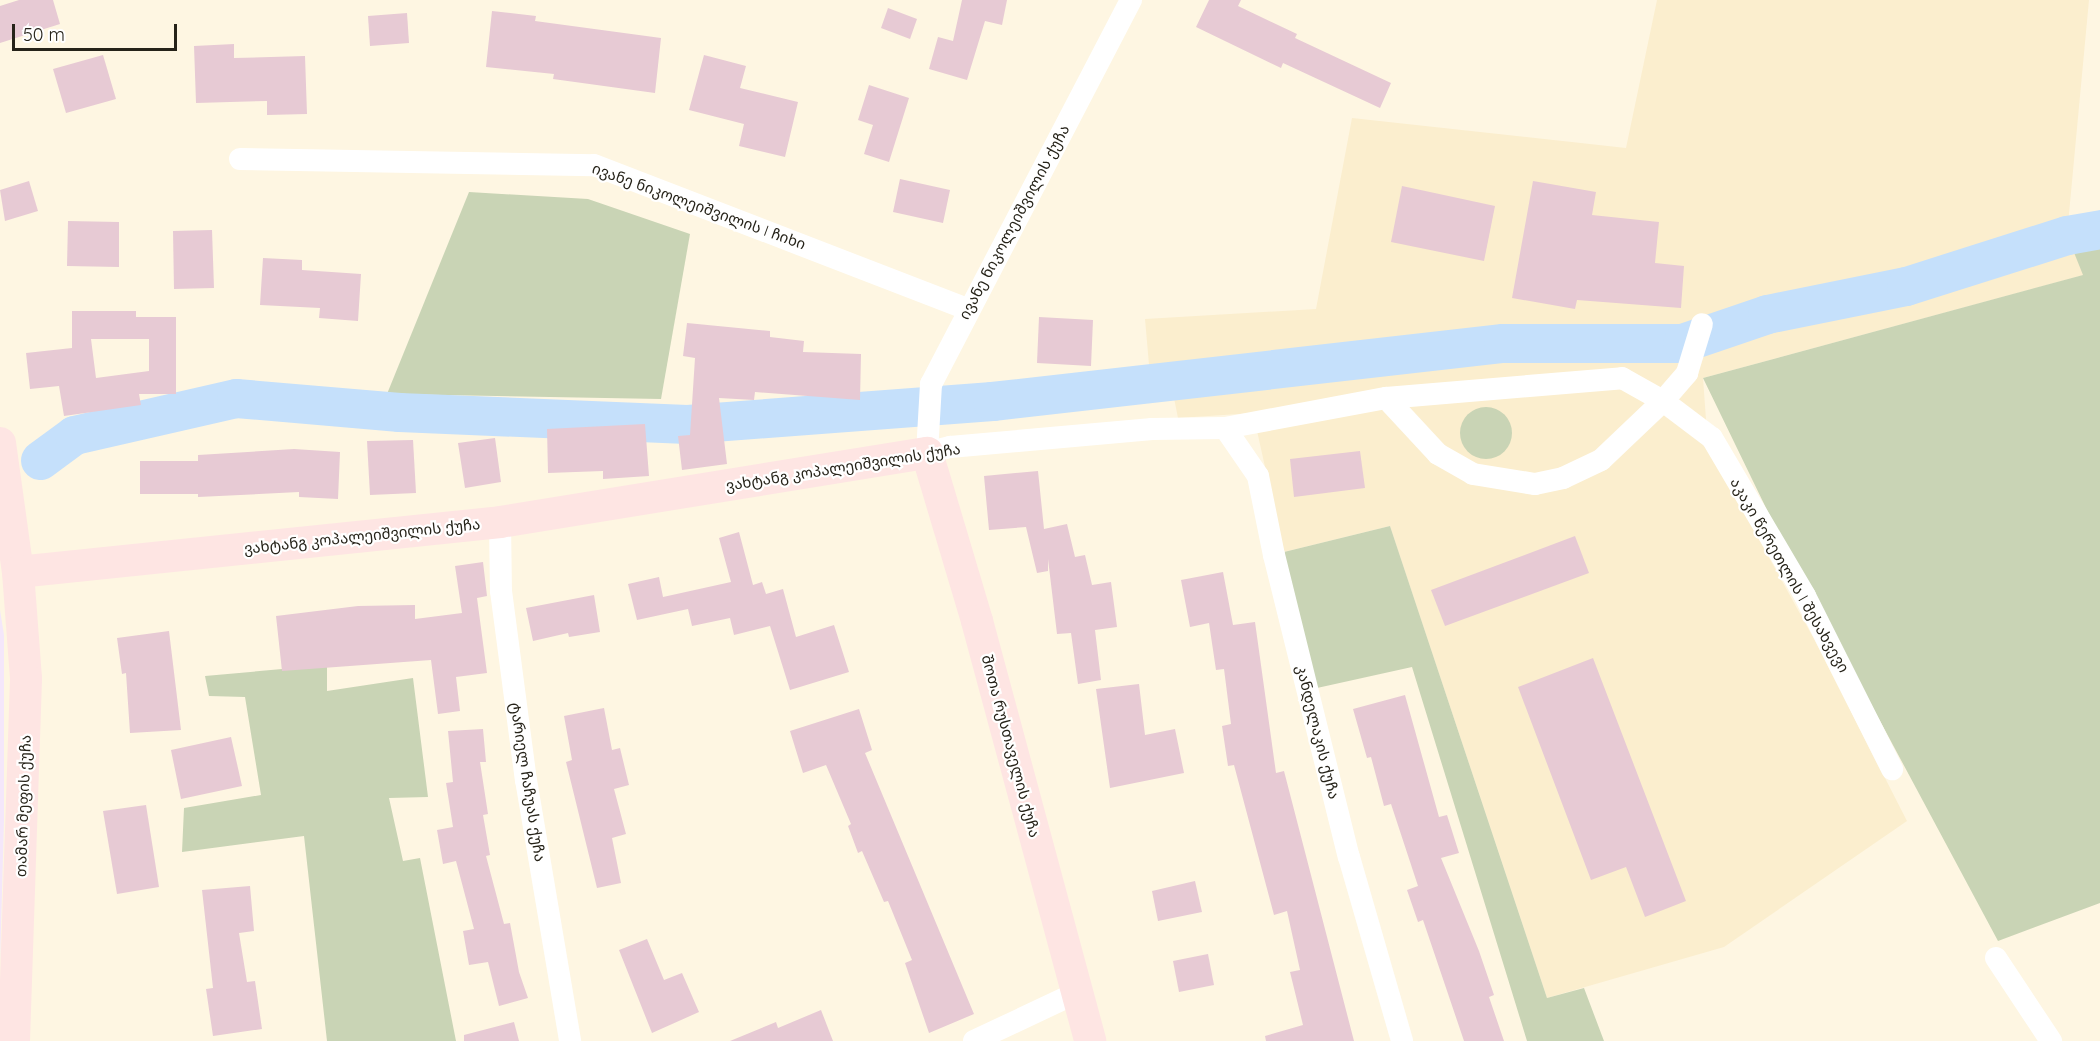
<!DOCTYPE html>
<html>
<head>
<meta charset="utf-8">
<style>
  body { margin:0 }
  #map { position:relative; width:2100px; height:1041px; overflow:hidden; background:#fef6e2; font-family:Quicksand,"Noto Sans Georgian",sans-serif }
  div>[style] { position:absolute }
  .commercial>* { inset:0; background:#f4e7fa }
  .built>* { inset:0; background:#fbeece }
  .green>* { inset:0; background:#c9d4b5 }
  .round { border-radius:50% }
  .river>* { height:39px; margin:-19.5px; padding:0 19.5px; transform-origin:19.5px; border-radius:19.5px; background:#c5e0fb }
  .building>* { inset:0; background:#e7cad4 }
  .street>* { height:22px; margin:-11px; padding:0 11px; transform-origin:11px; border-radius:11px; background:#fff }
  .secondary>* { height:32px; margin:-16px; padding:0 16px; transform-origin:16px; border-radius:16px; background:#fee5e3 }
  span { translate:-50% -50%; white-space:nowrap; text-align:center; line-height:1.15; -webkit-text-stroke:4.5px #fff; paint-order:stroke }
  .street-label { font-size:15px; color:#262319 }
  .scale { position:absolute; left:12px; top:24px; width:165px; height:27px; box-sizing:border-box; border:3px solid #262319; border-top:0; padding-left:8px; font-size:18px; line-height:21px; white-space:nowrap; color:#262319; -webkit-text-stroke:4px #fff; paint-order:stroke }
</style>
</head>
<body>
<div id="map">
  <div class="commercial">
    <i style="clip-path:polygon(0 610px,4px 635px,4px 820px,0 964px)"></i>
  </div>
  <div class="built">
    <i style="clip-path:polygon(1657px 0,2089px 0,2067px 235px,2084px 275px,1703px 378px,1708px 447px,1814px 639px,1907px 821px,1724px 947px,1547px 998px,1390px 526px,1284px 552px,1253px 413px,1178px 418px,1174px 398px,1152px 399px,1145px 319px,1316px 309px,1352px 118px,1626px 148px)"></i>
  </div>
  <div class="green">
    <i style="clip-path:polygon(469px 192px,588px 199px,690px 234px,661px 399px,387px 394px)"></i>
    <i style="clip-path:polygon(2100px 229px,2100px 903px,1998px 941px,1767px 510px,1703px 378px,2083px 275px,2067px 235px)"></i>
    <i class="round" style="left:1460px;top:407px;width:52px;height:52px"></i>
    <i style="clip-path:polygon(1390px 526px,1547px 998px,1584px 988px,1604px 1041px,1527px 1041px,1412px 667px,1317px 688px,1284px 552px)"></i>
    <i style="clip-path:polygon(327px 665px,327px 691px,413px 678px,428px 797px,389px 798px,403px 861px,420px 858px,456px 1041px,327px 1041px,304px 836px,182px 852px,184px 808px,261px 795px,245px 697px,209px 696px,205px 676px)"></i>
  </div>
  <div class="river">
    <i style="left:40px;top:460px;width:42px;rotate:-36.3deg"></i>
    <i style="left:74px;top:435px;width:166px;rotate:-12.9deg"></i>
    <i style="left:236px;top:398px;width:164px;rotate:4.9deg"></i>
    <i style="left:399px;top:412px;width:288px;rotate:2.4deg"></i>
    <i style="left:687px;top:424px;width:306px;rotate:-4.3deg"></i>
    <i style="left:992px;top:401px;width:514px;rotate:-6.48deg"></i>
    <i style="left:1503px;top:343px;width:179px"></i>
    <i style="left:1682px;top:343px;width:90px;rotate:-18.8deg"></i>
    <i style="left:1767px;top:314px;width:142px;rotate:-11.4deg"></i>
    <i style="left:1906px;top:286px;width:169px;rotate:-17.6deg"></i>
    <i style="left:2067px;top:235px;width:34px;rotate:-10deg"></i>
  </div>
  <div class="building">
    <i style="clip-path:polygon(19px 0,53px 0,60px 24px,0 43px,0 6px)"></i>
    <i style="clip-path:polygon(962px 0,1007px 0,1002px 25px,985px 21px,967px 80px,929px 69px,938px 37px,953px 41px)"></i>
    <i style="clip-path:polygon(1209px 0,1241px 0,1238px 6px,1297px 34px,1295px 38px,1391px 83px,1380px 108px,1283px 63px,1281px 68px,1196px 27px)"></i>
    <i style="clip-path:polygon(888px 8px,917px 19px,910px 39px,881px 28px)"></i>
    <i style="clip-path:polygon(492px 11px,536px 16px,535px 21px,661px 38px,655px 93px,553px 79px,554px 74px,486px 67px)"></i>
    <i style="clip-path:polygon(407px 13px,409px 43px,370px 46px,368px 16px)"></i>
    <i style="clip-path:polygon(234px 44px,234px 58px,305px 56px,307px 114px,267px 115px,267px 101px,196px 103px,194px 46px)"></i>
    <i style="clip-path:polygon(103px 55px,116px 99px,66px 113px,53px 69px)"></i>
    <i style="clip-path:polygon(704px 55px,746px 66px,740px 88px,798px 102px,785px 157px,739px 146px,744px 124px,689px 110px)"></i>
    <i style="clip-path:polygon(869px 85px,909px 98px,889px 162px,864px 154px,873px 125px,858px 120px)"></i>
    <i style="clip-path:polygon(900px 179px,950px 190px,943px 223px,893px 212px)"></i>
    <i style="clip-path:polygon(29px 181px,38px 211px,5px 221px,0 190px)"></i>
    <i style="clip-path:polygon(1533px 181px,1596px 192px,1592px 215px,1659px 222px,1655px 263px,1684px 266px,1681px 308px,1577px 300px,1575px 309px,1512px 298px)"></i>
    <i style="clip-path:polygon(1402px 186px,1495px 206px,1484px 261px,1391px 242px)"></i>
    <i style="clip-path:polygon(68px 221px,119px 222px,119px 267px,67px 266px)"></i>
    <i style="clip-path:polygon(212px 230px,214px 288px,174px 289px,173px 231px)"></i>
    <i style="clip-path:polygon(263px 258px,302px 260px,302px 270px,361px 274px,358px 321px,319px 318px,320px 308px,260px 305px)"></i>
    <i style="clip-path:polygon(evenodd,72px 311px,136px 311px,136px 317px,176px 317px,176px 394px,139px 394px,141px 405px,64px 416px,59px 386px,30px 389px,26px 353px,72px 348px,72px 311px,91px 339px,149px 339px,149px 371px,96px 378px,91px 339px)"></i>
    <i style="clip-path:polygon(1039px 317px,1093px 320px,1091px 366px,1037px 363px)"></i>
    <i style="clip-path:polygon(687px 323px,770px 331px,770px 337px,804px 341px,803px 352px,861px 354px,860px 400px,755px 392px,754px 400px,719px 398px,727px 464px,682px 470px,678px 436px,690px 435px,695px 358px,683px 356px)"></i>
    <i style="clip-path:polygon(645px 424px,649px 476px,603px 479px,603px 471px,548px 473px,547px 429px)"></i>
    <i style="clip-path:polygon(495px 438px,501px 482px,465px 488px,458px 443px)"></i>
    <i style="clip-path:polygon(413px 440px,416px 493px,370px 495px,367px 441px)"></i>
    <i style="clip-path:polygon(294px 449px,340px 452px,338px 499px,299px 497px,299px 492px,198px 497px,198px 494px,140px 494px,140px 461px,198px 461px,198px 455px)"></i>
    <i style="clip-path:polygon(1360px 451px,1365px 488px,1294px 497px,1290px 459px)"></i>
    <i style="clip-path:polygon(1038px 471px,1044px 529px,1067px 524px,1075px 557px,1085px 555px,1092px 585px,1111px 582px,1117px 627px,1095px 630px,1101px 680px,1078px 684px,1071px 633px,1057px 634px,1048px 559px,1048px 571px,1037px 573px,1026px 527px,989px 530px,984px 476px)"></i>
    <i style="clip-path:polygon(739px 532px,753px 585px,762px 582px,766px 594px,783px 589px,796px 637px,834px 625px,849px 672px,790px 690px,770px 626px,734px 635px,730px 618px,692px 626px,688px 609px,637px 620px,628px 584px,659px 577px,663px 597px,731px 582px,719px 538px)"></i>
    <i style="clip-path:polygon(1575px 536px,1589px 573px,1445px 626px,1431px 590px)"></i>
    <i style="clip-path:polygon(483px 562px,487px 596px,477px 598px,487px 673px,456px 677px,460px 711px,438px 714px,431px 660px,282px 671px,276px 616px,358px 606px,415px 605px,415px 619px,462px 613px,455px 566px)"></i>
    <i style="clip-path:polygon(1223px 572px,1233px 625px,1255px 622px,1276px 773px,1284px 771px,1354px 1041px,1266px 1041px,1265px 1036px,1303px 1025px,1290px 972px,1300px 970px,1287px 911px,1274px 915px,1234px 765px,1228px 766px,1222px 726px,1231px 724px,1224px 669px,1216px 670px,1209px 623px,1190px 627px,1181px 580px)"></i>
    <i style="clip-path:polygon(594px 595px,600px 632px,569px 637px,568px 633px,533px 641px,526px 608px)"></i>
    <i style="clip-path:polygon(169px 631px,181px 730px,130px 733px,126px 673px,122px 674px,117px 638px)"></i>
    <i style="clip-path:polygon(1593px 658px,1686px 901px,1645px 917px,1626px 867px,1591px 880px,1518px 687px)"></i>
    <i style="clip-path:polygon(1139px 684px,1145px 735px,1175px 729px,1184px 773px,1110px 788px,1096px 689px)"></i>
    <i style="clip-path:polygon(1405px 695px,1439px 817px,1447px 815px,1459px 853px,1441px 858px,1479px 951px,1494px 995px,1489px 997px,1504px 1041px,1464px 1041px,1423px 920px,1418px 922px,1407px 890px,1418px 886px,1391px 804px,1384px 806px,1371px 757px,1367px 758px,1353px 709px)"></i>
    <i style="clip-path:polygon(604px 708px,612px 750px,620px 748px,629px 785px,614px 789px,626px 834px,612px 838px,621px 883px,597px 888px,566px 762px,572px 760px,564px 716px)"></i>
    <i style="clip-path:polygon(859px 709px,872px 750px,865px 753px,974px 1014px,929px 1033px,905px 963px,912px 960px,888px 901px,884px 902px,862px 851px,858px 853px,848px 826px,851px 824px,826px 765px,803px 773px,790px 731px)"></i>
    <i style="clip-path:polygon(483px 729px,486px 762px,480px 762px,488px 814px,483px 815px,490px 855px,486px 856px,504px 924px,510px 923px,519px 972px,528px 998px,499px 1006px,488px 962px,469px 965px,463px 931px,474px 929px,456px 861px,443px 864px,437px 830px,453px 827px,446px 783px,453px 782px,448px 731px)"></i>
    <i style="clip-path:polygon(231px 737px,242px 786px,181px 799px,171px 750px)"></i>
    <i style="clip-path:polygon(146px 805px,159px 887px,117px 894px,103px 811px)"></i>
    <i style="clip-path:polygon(1195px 881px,1202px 912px,1158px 921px,1152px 891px)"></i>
    <i style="clip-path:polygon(250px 886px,254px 931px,239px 933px,247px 982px,255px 981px,262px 1029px,213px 1036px,206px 989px,213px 988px,202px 890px)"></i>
    <i style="clip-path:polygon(647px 939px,664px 980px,682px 973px,699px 1012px,652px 1033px,619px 950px)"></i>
    <i style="clip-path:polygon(1208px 954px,1214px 985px,1179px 992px,1173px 961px)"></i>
    <i style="clip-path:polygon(821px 1010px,833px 1041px,730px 1041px,776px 1022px,778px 1028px)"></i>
    <i style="clip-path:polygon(514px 1022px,519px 1041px,464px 1041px,464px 1035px)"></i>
  </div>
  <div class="street">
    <i style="left:1131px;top:0;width:433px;rotate:117.5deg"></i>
    <i style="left:931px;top:384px;width:69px;rotate:93.3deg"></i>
    <i style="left:927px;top:453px;width:24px;rotate:-15deg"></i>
    <i style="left:950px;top:447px;width:203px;rotate:-5.1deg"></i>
    <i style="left:1152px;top:429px;width:73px;rotate:-0.8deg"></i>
    <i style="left:1225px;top:428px;width:164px;rotate:-10.6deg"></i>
    <i style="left:1386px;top:398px;width:237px;rotate:-4.8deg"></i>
    <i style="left:1622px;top:378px;width:47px;rotate:29.3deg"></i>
    <i style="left:1663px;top:401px;width:61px;rotate:37.1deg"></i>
    <i style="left:1712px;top:438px;width:183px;rotate:59.5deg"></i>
    <i style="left:1805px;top:596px;width:194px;rotate:63.3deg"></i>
    <i style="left:240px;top:159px;width:354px;rotate:1deg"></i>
    <i style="left:594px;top:165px;width:400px;rotate:21.1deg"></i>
    <i style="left:1386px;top:398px;width:76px;rotate:47.1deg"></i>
    <i style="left:1438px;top:454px;width:40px;rotate:29.7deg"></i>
    <i style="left:1473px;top:474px;width:63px;rotate:9.2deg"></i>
    <i style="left:1535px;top:484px;width:29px;rotate:-12deg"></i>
    <i style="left:1563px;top:478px;width:42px;rotate:-25.3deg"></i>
    <i style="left:1601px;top:460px;width:86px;rotate:-43.6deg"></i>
    <i style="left:1663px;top:401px;width:37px;rotate:-49deg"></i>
    <i style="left:1687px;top:373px;width:51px;rotate:-73deg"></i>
    <i style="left:1225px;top:428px;width:58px;rotate:55.5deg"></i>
    <i style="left:1258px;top:476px;width:81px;rotate:78.6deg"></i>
    <i style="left:1274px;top:555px;width:311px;rotate:76.1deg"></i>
    <i style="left:1349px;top:857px;width:191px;rotate:73.9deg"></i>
    <i style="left:500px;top:522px;width:69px;rotate:89.2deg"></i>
    <i style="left:501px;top:591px;width:191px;rotate:82.5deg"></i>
    <i style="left:526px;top:780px;width:265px;rotate:80.4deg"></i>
    <i style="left:1996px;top:958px;width:100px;rotate:56.5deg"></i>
    <i style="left:974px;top:1041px;width:115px;rotate:-25.2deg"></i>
  </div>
  <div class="secondary">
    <i style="left:0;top:443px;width:130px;rotate:82.1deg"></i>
    <i style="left:18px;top:572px;width:107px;rotate:85.7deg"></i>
    <i style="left:26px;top:679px;width:362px;rotate:91.9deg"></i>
    <i style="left:18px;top:572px;width:485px;rotate:-5.9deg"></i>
    <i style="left:500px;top:522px;width:433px;rotate:-9.2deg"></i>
    <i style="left:927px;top:453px;width:175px;rotate:73.4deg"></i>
    <i style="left:977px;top:621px;width:435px;rotate:74.9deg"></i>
  </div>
  <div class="street-label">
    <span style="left:699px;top:206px;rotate:20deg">ივანე ნიკოლეიშვილის I ჩიხი</span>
    <span style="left:1014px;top:222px;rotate:-62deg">ივანე ნიკოლეიშვილის ქუჩა</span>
    <span style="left:843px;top:467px;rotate:-9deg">ვახტანგ კოპალეიშვილის ქუჩა</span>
    <span style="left:362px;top:536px;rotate:-6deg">ვახტანგ კოპალეიშვილის ქუჩა</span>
    <span style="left:1790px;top:575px;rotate:60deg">აკაკი წერეთლის I შესახვევი</span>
    <span style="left:1318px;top:732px;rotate:76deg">კანდელაკის ქუჩა</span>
    <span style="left:1011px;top:746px;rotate:75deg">შოთა რუსთაველის ქუჩა</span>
    <span style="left:528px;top:782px;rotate:81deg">ტარიელ ჩაჩუას ქუჩა</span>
    <span style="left:23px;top:806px;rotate:-88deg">თამარ მეფის ქუჩა</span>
  </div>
  <div class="scale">50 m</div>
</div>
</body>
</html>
